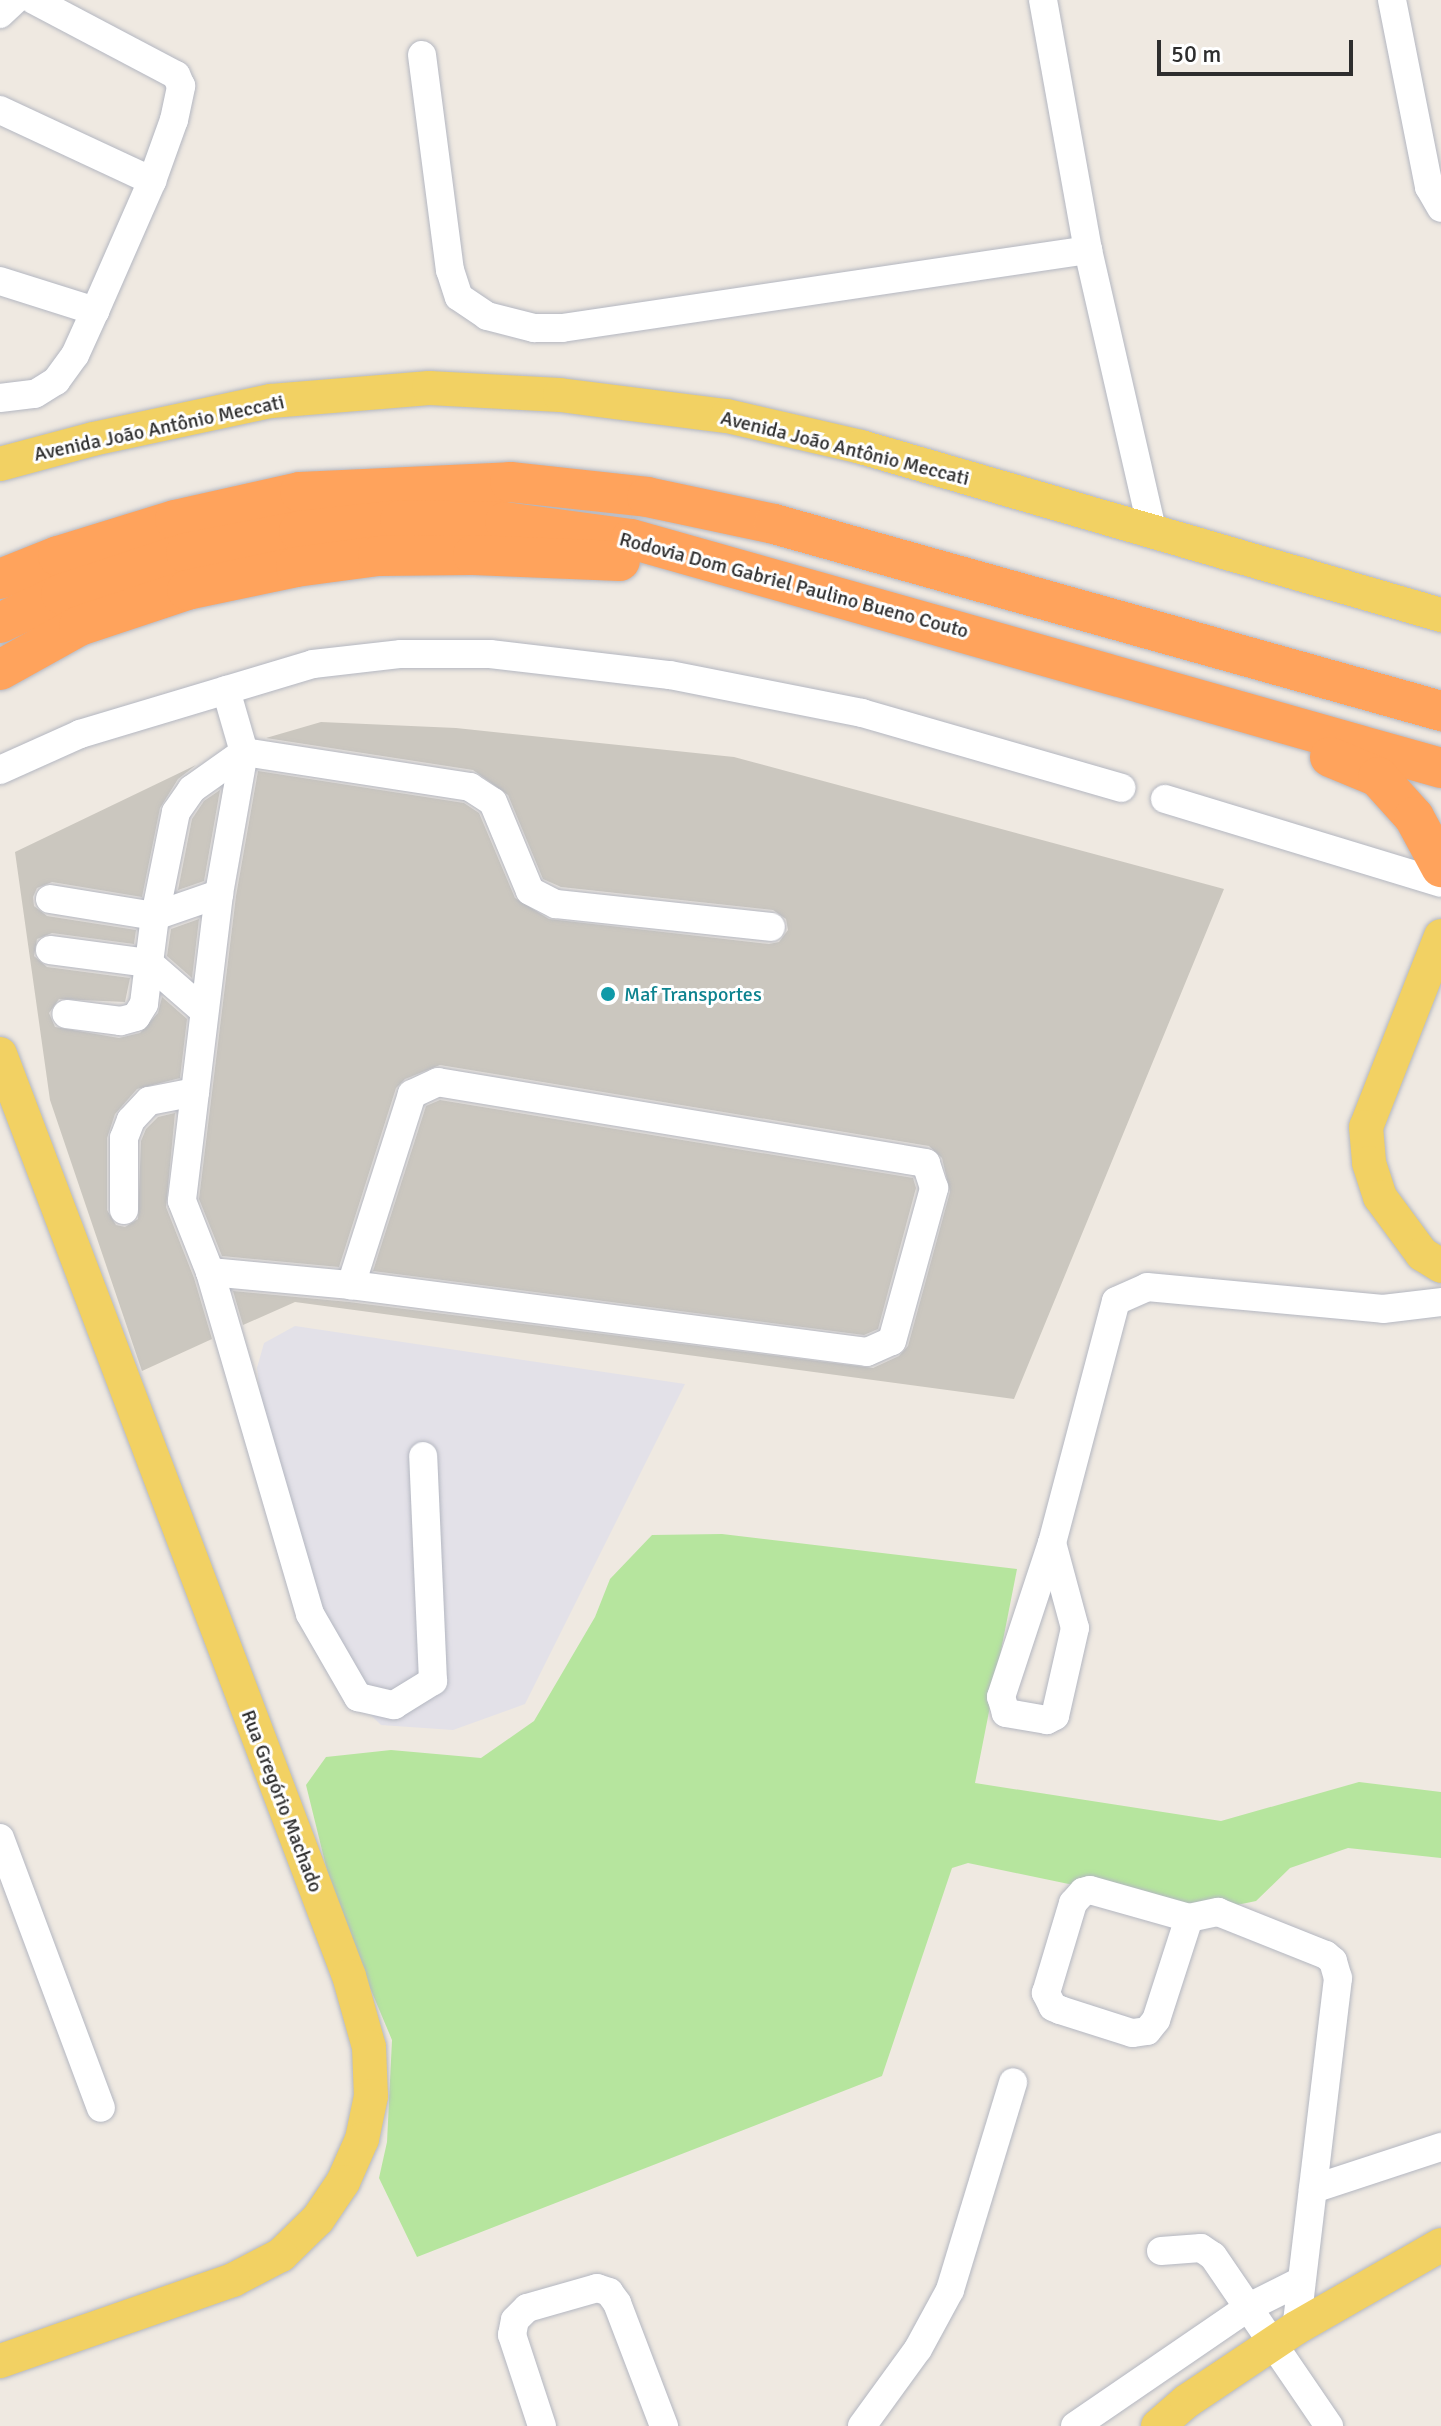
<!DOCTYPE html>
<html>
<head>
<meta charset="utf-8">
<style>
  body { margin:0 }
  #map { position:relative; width:1441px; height:2426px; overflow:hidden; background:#efe9e1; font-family:Signika,sans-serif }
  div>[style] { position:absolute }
  .industrial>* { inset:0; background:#e3e1e8 }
  .green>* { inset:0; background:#b6e59e }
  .building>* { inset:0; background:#cbc7bf }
  .roads { filter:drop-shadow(0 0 2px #b4b7c1) drop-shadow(0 0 2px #b4b7c1) }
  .minor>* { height:28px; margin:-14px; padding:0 14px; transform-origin:14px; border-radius:14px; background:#fff }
  .major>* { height:34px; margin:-17px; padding:0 17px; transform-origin:17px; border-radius:17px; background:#f2d163 }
  .highway>* { height:40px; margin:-20px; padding:0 20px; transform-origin:20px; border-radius:20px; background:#ffa35c }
  .dots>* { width:22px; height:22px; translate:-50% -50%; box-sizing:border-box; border:4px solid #fff; border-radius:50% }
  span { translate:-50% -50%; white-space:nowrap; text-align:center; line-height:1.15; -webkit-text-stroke:6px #fff; paint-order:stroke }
  .street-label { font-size:20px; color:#2e2e2e }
  .culture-label { font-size:20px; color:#0d838f }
  .left { translate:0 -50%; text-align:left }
  .scale { position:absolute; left:1157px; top:40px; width:196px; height:36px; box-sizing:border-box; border:4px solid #2e2e2e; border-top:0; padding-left:10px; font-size:24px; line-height:28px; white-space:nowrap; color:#2e2e2e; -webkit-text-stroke:6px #fff; paint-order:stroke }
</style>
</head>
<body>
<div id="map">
  <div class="industrial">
    <i style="clip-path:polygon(295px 1326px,685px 1384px,525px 1704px,453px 1730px,381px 1725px,343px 1688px,260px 1396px,257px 1368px,264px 1343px)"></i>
  </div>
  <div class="green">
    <i style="clip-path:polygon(722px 1534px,1017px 1569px,975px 1783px,1221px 1821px,1359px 1782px,1441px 1792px,1441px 1858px,1348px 1848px,1290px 1868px,1256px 1901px,1203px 1912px,968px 1863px,952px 1868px,882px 2076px,417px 2257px,379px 2178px,387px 2142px,392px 2040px,336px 1907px,306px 1785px,326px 1757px,391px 1750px,481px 1758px,534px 1721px,595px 1617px,610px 1579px,652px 1535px)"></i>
  </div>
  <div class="building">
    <i style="clip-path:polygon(321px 722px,456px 728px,734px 757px,1224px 889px,1014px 1399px,295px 1302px,243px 1325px,233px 1291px,349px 1302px,873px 1368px,899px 1356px,908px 1346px,950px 1192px,942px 1158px,929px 1146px,440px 1065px,405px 1079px,396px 1088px,339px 1267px,222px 1256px,199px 1199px,236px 896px,258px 771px,464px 803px,479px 813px,515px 898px,549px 919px,769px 944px,779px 942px,788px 930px,786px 919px,773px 910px,561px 887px,543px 879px,508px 795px,473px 770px,266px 738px)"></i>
    <i style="clip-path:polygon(196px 765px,178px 779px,160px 808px,142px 897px,52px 882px,37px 888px,33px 897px,34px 906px,47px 916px,136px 930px,134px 944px,52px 933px,37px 939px,34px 956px,47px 967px,130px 978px,125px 1002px,59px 999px,49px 1013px,55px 1027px,119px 1038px,140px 1033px,158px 1013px,162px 997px,187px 1019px,180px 1078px,137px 1089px,115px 1114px,107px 1138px,107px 1210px,116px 1225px,125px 1227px,138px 1219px,141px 1141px,146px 1129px,158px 1117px,175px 1113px,166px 1207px,194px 1278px,212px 1339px,142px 1371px,50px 1100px,15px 852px)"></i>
    <i style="clip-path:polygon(220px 790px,204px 881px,178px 890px,192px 819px,204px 801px)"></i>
    <i style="clip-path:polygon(199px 919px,192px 978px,167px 956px,171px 929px)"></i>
    <i style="clip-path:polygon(440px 1100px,913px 1178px,916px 1188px,878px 1329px,864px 1335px,373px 1271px,426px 1106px)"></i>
  </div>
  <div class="roads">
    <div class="minor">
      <i style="left:1043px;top:0;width:254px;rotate:79.8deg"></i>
      <i style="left:1088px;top:250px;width:287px;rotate:77.1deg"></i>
      <i style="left:1392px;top:0;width:191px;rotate:78.8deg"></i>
      <i style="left:1429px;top:187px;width:24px;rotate:60deg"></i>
      <i style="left:0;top:14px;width:21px;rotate:-43deg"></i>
      <i style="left:422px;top:55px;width:217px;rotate:82.6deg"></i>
      <i style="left:450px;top:270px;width:28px;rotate:72deg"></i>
      <i style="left:459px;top:297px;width:34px;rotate:34deg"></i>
      <i style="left:487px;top:316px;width:49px;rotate:14.3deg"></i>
      <i style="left:534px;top:328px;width:28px"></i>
      <i style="left:562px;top:328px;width:532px;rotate:-8.43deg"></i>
      <i style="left:0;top:110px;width:168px;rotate:25deg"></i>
      <i style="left:0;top:281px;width:100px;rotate:17.5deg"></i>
      <i style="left:95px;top:311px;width:142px;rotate:-66.3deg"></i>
      <i style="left:152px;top:181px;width:65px;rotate:-70.2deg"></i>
      <i style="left:174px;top:120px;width:35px;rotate:-78deg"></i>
      <i style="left:181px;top:86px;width:12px;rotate:-114deg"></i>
      <i style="left:176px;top:75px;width:161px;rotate:-152.2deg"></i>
      <i style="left:0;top:398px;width:35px;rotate:-7deg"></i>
      <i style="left:35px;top:394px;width:25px;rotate:-32deg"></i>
      <i style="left:56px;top:381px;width:32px;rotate:-54deg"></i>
      <i style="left:75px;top:355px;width:48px;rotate:-65.6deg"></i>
      <i style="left:226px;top:690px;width:65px;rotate:73.8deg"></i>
      <i style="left:244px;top:752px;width:229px;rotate:8.8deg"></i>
      <i style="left:470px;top:787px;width:27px;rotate:33deg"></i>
      <i style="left:493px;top:802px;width:96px;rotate:67.4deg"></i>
      <i style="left:530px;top:891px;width:29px;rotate:27deg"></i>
      <i style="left:556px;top:904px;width:216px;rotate:6.1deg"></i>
      <i style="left:244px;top:752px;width:144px;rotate:100deg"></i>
      <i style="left:219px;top:894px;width:309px;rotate:96.9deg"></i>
      <i style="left:182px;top:1201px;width:76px;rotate:68.5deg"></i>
      <i style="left:210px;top:1272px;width:142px;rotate:5.3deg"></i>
      <i style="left:351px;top:1285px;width:520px;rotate:7.4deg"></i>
      <i style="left:867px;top:1352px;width:27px;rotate:-24deg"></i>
      <i style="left:892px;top:1341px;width:159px;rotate:-74.6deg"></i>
      <i style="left:934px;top:1188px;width:26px;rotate:-108deg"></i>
      <i style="left:926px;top:1163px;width:495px;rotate:-170.6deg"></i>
      <i style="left:438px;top:1082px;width:29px;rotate:155deg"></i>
      <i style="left:412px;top:1094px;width:201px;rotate:107.7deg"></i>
      <i style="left:0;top:770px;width:88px;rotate:-24.2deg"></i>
      <i style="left:80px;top:734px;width:243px;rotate:-16.7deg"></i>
      <i style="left:313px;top:664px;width:89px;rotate:-6.5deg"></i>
      <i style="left:401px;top:654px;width:89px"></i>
      <i style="left:490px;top:654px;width:181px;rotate:6.7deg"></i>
      <i style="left:670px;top:675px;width:196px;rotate:11.2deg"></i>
      <i style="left:862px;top:713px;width:270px;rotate:16.1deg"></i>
      <i style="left:1165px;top:799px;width:288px;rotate:16.9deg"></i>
      <i style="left:50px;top:899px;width:106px;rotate:9.2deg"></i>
      <i style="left:155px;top:916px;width:106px;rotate:-78.6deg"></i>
      <i style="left:176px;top:812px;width:28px;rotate:-55deg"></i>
      <i style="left:192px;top:789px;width:64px;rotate:-35.4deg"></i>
      <i style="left:50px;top:950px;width:100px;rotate:7.5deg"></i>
      <i style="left:149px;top:963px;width:41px;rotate:97deg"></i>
      <i style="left:144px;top:1004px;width:15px;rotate:122deg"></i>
      <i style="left:136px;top:1017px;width:16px;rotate:165deg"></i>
      <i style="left:121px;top:1021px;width:55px;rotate:-172.7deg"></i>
      <i style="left:204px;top:1011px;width:73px;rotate:-138.9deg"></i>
      <i style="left:149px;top:963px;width:47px;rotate:-82.7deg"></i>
      <i style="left:155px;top:916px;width:68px;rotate:-19deg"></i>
      <i style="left:124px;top:1210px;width:72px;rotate:-90deg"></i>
      <i style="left:124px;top:1138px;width:19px;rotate:-69deg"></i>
      <i style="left:131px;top:1120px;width:26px;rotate:-47deg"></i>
      <i style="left:149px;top:1101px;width:47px;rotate:-11.1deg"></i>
      <i style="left:210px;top:1272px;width:356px;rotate:73.7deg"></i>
      <i style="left:310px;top:1614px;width:96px;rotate:60deg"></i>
      <i style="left:358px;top:1697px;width:37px;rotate:13deg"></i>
      <i style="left:394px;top:1705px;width:46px;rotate:-31.6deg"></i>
      <i style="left:433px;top:1681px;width:225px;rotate:-92.5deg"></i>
      <i style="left:1052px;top:1543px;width:88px;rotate:74.9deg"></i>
      <i style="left:1075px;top:1628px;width:90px;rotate:102.8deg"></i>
      <i style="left:1055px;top:1716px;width:9px;rotate:153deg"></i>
      <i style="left:1047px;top:1720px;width:42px;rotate:-170.3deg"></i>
      <i style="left:1006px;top:1713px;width:17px;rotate:-107deg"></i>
      <i style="left:1001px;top:1697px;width:162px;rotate:-71.7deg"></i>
      <i style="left:1052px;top:1543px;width:250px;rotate:-75.2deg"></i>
      <i style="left:1116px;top:1301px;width:34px;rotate:-24deg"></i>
      <i style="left:1147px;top:1287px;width:237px;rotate:5.3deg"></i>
      <i style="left:1383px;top:1309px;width:58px;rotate:-6.9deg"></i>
      <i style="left:0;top:1838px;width:288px;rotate:69.5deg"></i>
      <i style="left:1189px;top:1918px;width:107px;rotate:107.9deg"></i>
      <i style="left:1156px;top:2020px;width:14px;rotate:129deg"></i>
      <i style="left:1147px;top:2031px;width:15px;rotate:172deg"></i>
      <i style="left:1132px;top:2033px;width:76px;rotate:-162.3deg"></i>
      <i style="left:1060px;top:2010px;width:8px;rotate:-157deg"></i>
      <i style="left:1053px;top:2007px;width:16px;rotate:-117deg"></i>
      <i style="left:1046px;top:1993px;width:94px;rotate:-73.3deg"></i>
      <i style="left:1073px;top:1903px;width:15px;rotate:-48deg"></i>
      <i style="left:1083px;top:1892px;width:7px;rotate:-16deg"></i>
      <i style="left:1090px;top:1890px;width:103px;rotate:15.8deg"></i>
      <i style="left:1189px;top:1918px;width:30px;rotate:-12deg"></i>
      <i style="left:1218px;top:1912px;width:116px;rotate:21.7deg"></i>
      <i style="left:1326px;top:1955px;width:9px;rotate:41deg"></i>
      <i style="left:1333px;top:1961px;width:18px;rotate:74deg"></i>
      <i style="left:1338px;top:1978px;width:353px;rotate:96.8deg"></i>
      <i style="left:1313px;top:2189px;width:135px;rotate:-18.2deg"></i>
      <i style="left:1161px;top:2251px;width:40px;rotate:-4.3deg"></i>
      <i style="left:1201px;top:2248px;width:14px;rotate:34deg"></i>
      <i style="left:1213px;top:2256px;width:206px;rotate:55.7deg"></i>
      <i style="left:542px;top:2426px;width:96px;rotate:-108.2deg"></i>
      <i style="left:512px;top:2335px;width:15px;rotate:-79deg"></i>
      <i style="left:515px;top:2320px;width:17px;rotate:-45deg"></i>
      <i style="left:527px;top:2308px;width:73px;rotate:-15.9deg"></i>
      <i style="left:597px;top:2288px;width:13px;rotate:18deg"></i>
      <i style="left:609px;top:2292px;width:14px;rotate:54deg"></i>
      <i style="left:617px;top:2303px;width:132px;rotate:69.1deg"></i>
      <i style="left:862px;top:2426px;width:95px;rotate:-54deg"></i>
      <i style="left:918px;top:2349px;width:67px;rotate:-61.5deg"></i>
      <i style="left:950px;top:2290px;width:217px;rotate:-73.1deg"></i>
      <i style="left:1075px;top:2426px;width:211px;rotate:-34.4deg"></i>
      <i style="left:1249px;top:2307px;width:58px;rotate:-26.6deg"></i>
    </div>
    <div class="major">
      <i style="left:0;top:464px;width:96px;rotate:-15deg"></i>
      <i style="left:93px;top:439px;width:182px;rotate:-12.1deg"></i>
      <i style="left:271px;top:401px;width:159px;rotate:-4.7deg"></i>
      <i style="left:429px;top:388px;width:131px;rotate:3.1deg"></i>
      <i style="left:560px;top:395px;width:168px;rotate:7.2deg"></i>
      <i style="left:727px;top:416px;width:138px;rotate:13deg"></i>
      <i style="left:861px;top:447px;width:604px;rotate:16.15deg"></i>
      <i style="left:1441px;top:936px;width:205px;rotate:111.4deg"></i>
      <i style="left:1366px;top:1127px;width:36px;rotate:85deg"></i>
      <i style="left:1369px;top:1163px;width:36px;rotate:72deg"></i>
      <i style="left:1380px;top:1197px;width:71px;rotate:53.6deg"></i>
      <i style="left:1422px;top:1254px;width:22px;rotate:32deg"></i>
      <i style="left:0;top:1054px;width:986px;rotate:69.27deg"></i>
      <i style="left:349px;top:1976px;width:74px;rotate:74.3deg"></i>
      <i style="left:369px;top:2047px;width:49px;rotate:87.7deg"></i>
      <i style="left:371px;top:2096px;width:44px;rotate:101.8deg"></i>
      <i style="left:362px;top:2139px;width:47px;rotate:113.8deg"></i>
      <i style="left:343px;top:2182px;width:45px;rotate:124deg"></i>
      <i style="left:318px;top:2219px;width:52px;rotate:135.8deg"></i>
      <i style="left:281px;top:2255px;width:54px;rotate:152.5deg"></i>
      <i style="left:233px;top:2280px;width:247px;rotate:160.8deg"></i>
      <i style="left:1158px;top:2426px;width:38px;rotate:-41deg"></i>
      <i style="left:1187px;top:2401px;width:131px;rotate:-33.8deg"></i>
      <i style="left:1296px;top:2328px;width:167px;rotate:-29.8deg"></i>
    </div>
    <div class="highway">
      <i style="left:0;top:579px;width:62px;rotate:-21.6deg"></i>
      <i style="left:58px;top:556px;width:122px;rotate:-17.1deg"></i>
      <i style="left:175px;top:520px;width:128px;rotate:-12.6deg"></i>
      <i style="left:300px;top:492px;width:210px;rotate:-2.7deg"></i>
      <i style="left:510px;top:482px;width:138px;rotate:6.2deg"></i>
      <i style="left:647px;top:497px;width:130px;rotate:12deg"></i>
      <i style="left:774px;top:524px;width:693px;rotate:15.66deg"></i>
      <i style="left:0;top:623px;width:68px;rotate:-25.4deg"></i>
      <i style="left:61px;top:594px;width:132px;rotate:-18.2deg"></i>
      <i style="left:186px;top:553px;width:115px;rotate:-11deg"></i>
      <i style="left:299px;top:531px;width:102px;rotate:-6.2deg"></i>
      <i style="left:400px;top:520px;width:105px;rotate:1.1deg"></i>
      <i style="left:505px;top:522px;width:127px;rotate:7.7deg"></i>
      <i style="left:631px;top:539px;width:842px;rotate:15.79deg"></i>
      <i style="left:0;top:670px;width:90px;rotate:-29.1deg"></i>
      <i style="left:79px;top:626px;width:114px;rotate:-18.4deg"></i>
      <i style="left:187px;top:590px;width:111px;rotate:-11.9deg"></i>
      <i style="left:296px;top:567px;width:83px;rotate:-7.6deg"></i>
      <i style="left:378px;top:556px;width:95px;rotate:-0.6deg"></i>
      <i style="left:473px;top:555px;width:147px;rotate:2.3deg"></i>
      <i style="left:1330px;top:757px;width:52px;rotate:22.6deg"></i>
      <i style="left:1378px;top:777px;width:54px;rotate:48deg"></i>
      <i style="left:1414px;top:817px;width:57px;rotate:61.6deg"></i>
    </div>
  </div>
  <div class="dots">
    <i style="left:608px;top:994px;background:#0f9aa8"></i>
  </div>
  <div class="street-label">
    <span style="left:159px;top:428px;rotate:-12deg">Avenida João Antônio Meccati</span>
    <span style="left:845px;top:448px;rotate:14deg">Avenida João Antônio Meccati</span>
    <span style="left:794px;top:585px;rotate:15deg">Rodovia Dom Gabriel Paulino Bueno Couto</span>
    <span style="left:282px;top:1801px;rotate:69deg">Rua Gregório Machado</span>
  </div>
  <div class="culture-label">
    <span class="left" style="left:624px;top:994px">Maf Transportes</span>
  </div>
  <div class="scale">50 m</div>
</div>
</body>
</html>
